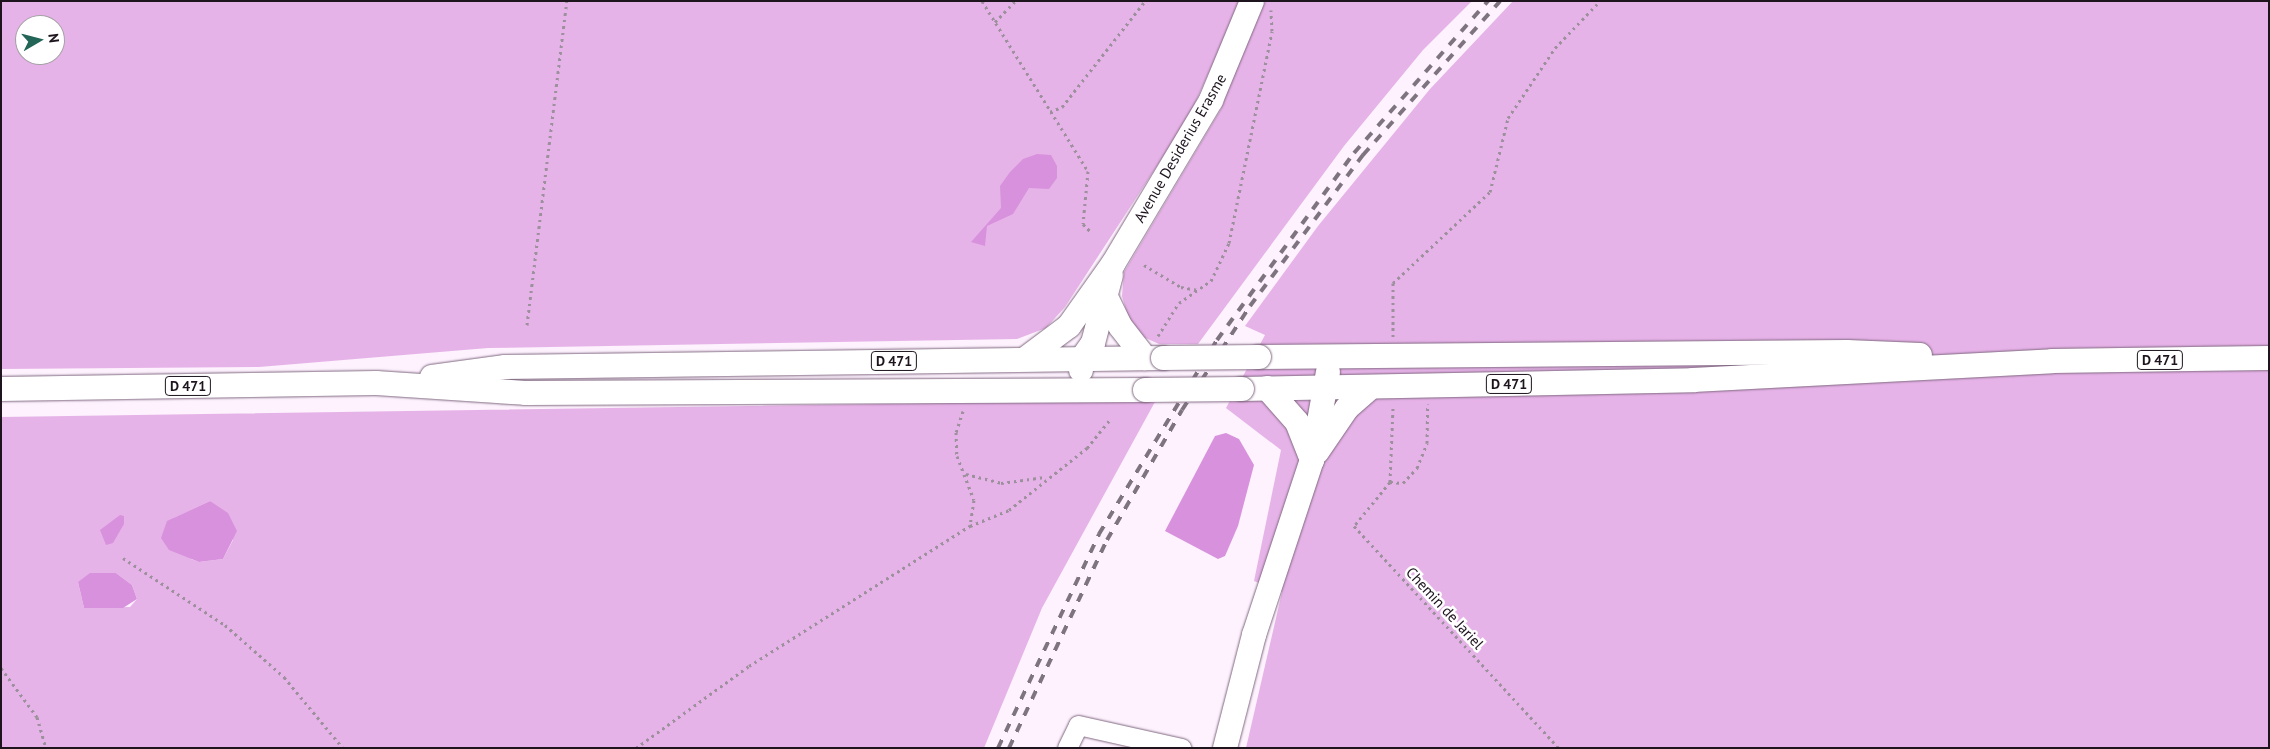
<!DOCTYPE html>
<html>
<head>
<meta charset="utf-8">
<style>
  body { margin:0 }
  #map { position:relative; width:2270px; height:749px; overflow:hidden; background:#fdf2fd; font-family:"PT Sans",sans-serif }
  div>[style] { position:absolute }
  .green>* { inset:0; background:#e6b3e8 }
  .water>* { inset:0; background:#d891dc }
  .path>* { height:3px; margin-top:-1.5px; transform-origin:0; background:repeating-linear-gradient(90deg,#9b909b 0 2.5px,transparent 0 6.5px) }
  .roads { filter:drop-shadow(0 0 1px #806881) drop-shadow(0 0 1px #806881) }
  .minor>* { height:19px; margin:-9.5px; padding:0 9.5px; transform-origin:9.5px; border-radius:9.5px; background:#fff }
  .major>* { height:24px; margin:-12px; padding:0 12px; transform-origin:12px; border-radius:12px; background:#fff }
  .rail>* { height:4px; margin-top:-2px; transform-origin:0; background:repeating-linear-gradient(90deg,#7e747f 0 9px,transparent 0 18px) }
  .bridges { filter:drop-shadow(0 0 1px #806881) drop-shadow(0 0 1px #806881) }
  .major-bridge>* { height:24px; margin:-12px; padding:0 12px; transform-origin:12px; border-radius:12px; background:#fff }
  span { translate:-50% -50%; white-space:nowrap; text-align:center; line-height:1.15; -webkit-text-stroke:5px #fff; paint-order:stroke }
  .shield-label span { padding:1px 4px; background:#fff; border:1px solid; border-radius:4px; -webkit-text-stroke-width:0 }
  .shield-label { font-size:14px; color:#1d141e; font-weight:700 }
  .street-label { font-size:15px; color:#1d141e }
  .frame { position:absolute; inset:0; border:2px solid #1d141e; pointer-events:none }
  .north { position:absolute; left:15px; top:15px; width:50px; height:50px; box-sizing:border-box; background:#fff; border:1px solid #a5a1a5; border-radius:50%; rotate:82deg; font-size:14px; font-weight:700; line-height:20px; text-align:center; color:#1d141e }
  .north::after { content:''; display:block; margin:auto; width:18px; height:22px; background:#236657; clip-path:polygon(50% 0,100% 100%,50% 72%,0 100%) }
</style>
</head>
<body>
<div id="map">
  <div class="green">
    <i style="clip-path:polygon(evenodd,1px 1px,1241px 1px,1189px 117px,1065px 307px,1046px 328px,1017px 339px,488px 348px,259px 367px,1px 369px,1px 1px,25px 25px,55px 25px,55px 55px,25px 55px,25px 25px)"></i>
    <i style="clip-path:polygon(1260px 1px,1472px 1px,1423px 50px,1344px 146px,1198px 344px,1159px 344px,1141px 336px,1128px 317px,1122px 296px,1124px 272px,1221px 109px)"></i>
    <i style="clip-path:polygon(1513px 1px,2269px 1px,2269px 748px,1246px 748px,1282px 592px,1254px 581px,1281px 450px,1226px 408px,1265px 335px,1245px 326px,1318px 226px,1430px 89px)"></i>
    <i style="clip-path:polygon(evenodd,1156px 400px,1042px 608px,984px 748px,1px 748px,1px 417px,1156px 400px,210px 501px,233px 540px,223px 559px,199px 562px,191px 559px,174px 518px,210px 501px,1156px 400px,116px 573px,132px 585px,137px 599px,130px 607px,84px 608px,78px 582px,116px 573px)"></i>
  </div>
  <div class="water">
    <i style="clip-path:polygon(1037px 154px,1051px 155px,1057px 166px,1057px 178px,1049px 189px,1029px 188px,1013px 214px,987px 226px,985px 246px,971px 242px,1001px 208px,1000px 186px,1010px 172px,1023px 159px)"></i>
    <i style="clip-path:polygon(1226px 433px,1239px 439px,1254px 465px,1238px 526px,1225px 556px,1218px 559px,1165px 531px,1215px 436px)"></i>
    <i style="clip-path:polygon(210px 501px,228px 513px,237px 531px,223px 559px,199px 562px,169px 550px,161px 538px,167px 521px)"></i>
    <i style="clip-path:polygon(120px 515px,124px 516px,124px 524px,113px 543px,106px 545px,100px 530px)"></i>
    <i style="clip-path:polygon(90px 573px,116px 573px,132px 585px,137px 599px,123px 608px,84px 608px,78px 582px)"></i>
  </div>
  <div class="path">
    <i style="left:982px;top:1px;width:200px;rotate:58.1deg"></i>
    <i style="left:1088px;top:171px;width:53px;rotate:95.4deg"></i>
    <i style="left:1083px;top:224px;width:10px;rotate:45deg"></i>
    <i style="left:995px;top:22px;width:29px;rotate:-46deg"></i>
    <i style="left:1050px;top:112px;width:13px;rotate:-23deg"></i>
    <i style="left:1062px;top:107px;width:135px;rotate:-51.9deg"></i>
    <i style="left:1144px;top:265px;width:43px;rotate:30.7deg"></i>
    <i style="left:1181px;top:287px;width:17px;rotate:10deg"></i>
    <i style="left:527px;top:325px;width:326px;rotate:-83deg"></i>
    <i style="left:1158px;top:336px;width:39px;rotate:-58deg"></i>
    <i style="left:1179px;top:303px;width:39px;rotate:-35deg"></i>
    <i style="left:1211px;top:281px;width:42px;rotate:-64.7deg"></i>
    <i style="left:1229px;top:243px;width:216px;rotate:-78.5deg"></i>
    <i style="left:1272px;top:31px;width:21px;rotate:-93deg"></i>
    <i style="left:1393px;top:337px;width:54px;rotate:-90deg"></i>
    <i style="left:1393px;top:283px;width:133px;rotate:-43.2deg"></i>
    <i style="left:1490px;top:192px;width:76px;rotate:-76.3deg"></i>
    <i style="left:1508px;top:118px;width:84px;rotate:-56.1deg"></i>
    <i style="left:1555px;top:48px;width:65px;rotate:-46.2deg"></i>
    <i style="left:963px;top:411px;width:22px;rotate:108deg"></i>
    <i style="left:956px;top:432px;width:24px;rotate:88deg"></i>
    <i style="left:957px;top:456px;width:47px;rotate:68.9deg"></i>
    <i style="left:974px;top:500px;width:26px;rotate:99deg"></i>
    <i style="left:966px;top:474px;width:36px;rotate:14deg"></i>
    <i style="left:1001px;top:483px;width:44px;rotate:-7.8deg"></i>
    <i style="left:1390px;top:482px;width:57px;rotate:129.3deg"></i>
    <i style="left:1354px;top:526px;width:302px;rotate:47.3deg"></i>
    <i style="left:1390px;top:482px;width:13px;rotate:4deg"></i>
    <i style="left:1403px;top:483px;width:21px;rotate:-47deg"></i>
    <i style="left:1417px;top:468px;width:27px;rotate:-68deg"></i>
    <i style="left:1427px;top:443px;width:39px;rotate:-89deg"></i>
    <i style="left:1390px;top:482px;width:76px;rotate:-87.7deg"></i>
    <i style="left:123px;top:558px;width:122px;rotate:33.3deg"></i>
    <i style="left:225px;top:625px;width:79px;rotate:41.4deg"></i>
    <i style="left:284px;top:677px;width:92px;rotate:50.3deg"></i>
    <i style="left:1px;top:668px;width:61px;rotate:53.7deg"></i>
    <i style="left:37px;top:717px;width:32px;rotate:74deg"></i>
    <i style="left:636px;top:748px;width:140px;rotate:-36deg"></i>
    <i style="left:749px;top:666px;width:262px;rotate:-32.4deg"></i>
    <i style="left:970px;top:526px;width:42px;rotate:-22.3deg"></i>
    <i style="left:1009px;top:510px;width:100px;rotate:-38.5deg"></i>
    <i style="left:1087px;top:448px;width:36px;rotate:-51deg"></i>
  </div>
  <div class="roads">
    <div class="minor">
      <i style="left:1067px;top:748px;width:25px;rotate:-64deg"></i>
      <i style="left:1078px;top:725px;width:106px;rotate:12.6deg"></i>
    </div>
    <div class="major">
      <i style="left:1106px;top:297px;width:32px;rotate:64deg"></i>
      <i style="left:1120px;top:326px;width:41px;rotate:52deg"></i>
      <i style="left:1259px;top:357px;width:588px;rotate:-0.49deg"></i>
      <i style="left:1847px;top:352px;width:73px;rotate:2.4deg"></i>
      <i style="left:1025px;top:359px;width:55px;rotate:-36.9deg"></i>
      <i style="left:1069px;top:326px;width:76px;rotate:-54.6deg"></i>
      <i style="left:1113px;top:264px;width:191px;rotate:-59.1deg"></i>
      <i style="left:1211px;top:100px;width:107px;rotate:-67.5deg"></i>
      <i style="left:1081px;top:370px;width:10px;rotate:-90deg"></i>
      <i style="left:1081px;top:360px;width:21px;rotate:-55deg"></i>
      <i style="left:1093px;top:343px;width:70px;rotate:-75.2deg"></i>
      <i style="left:432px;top:377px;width:74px;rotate:-7.8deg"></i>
      <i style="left:505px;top:367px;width:658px;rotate:-0.78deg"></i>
      <i style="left:1267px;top:388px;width:45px;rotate:48.6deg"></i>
      <i style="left:1297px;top:422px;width:41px;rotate:68.5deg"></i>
      <i style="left:1px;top:389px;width:375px;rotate:-0.9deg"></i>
      <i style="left:376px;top:383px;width:149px;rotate:3.8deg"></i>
      <i style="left:525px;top:393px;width:620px;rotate:-0.28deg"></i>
      <i style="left:1242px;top:389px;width:451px;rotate:-1.1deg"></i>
      <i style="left:1693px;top:380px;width:360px;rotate:-3deg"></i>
      <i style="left:2052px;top:361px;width:217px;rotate:-0.8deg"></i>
      <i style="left:1317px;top:452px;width:53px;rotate:-55.7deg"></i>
      <i style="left:1347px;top:408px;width:30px;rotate:-41deg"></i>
      <i style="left:1225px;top:748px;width:117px;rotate:-75.6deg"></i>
      <i style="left:1254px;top:635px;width:184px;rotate:-71.7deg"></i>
      <i style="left:1312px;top:460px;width:89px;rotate:-79.7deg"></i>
    </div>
  </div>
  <div class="rail">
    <i style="left:998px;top:748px;width:237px;rotate:-64.7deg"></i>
    <i style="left:1099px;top:534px;width:227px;rotate:-58.7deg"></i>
    <i style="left:1217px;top:340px;width:232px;rotate:-53.8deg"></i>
    <i style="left:1354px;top:153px;width:203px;rotate:-48.6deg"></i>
    <i style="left:1009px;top:748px;width:230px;rotate:-64.8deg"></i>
    <i style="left:1107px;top:540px;width:150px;rotate:-60deg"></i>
    <i style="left:1182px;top:410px;width:124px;rotate:-56.8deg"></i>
    <i style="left:1250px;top:306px;width:189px;rotate:-53.2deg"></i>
    <i style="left:1363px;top:155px;width:206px;rotate:-48.3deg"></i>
  </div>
  <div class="bridges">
    <div class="major-bridge">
      <i style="left:1163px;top:358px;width:96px;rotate:-0.6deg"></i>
      <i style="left:1145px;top:390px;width:97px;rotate:-0.6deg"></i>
    </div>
  </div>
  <div class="shield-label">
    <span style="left:2160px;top:360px">D 471</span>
    <span style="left:894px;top:361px">D 471</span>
    <span style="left:1509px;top:384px">D 471</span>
    <span style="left:188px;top:386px">D 471</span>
  </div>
  <div class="street-label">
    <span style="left:1180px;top:148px;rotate:-60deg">Avenue Desiderius Erasme</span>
    <span style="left:1445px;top:608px;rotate:47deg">Chemin de Jariel</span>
  </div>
  <div class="frame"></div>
  <div class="north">N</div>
</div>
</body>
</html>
